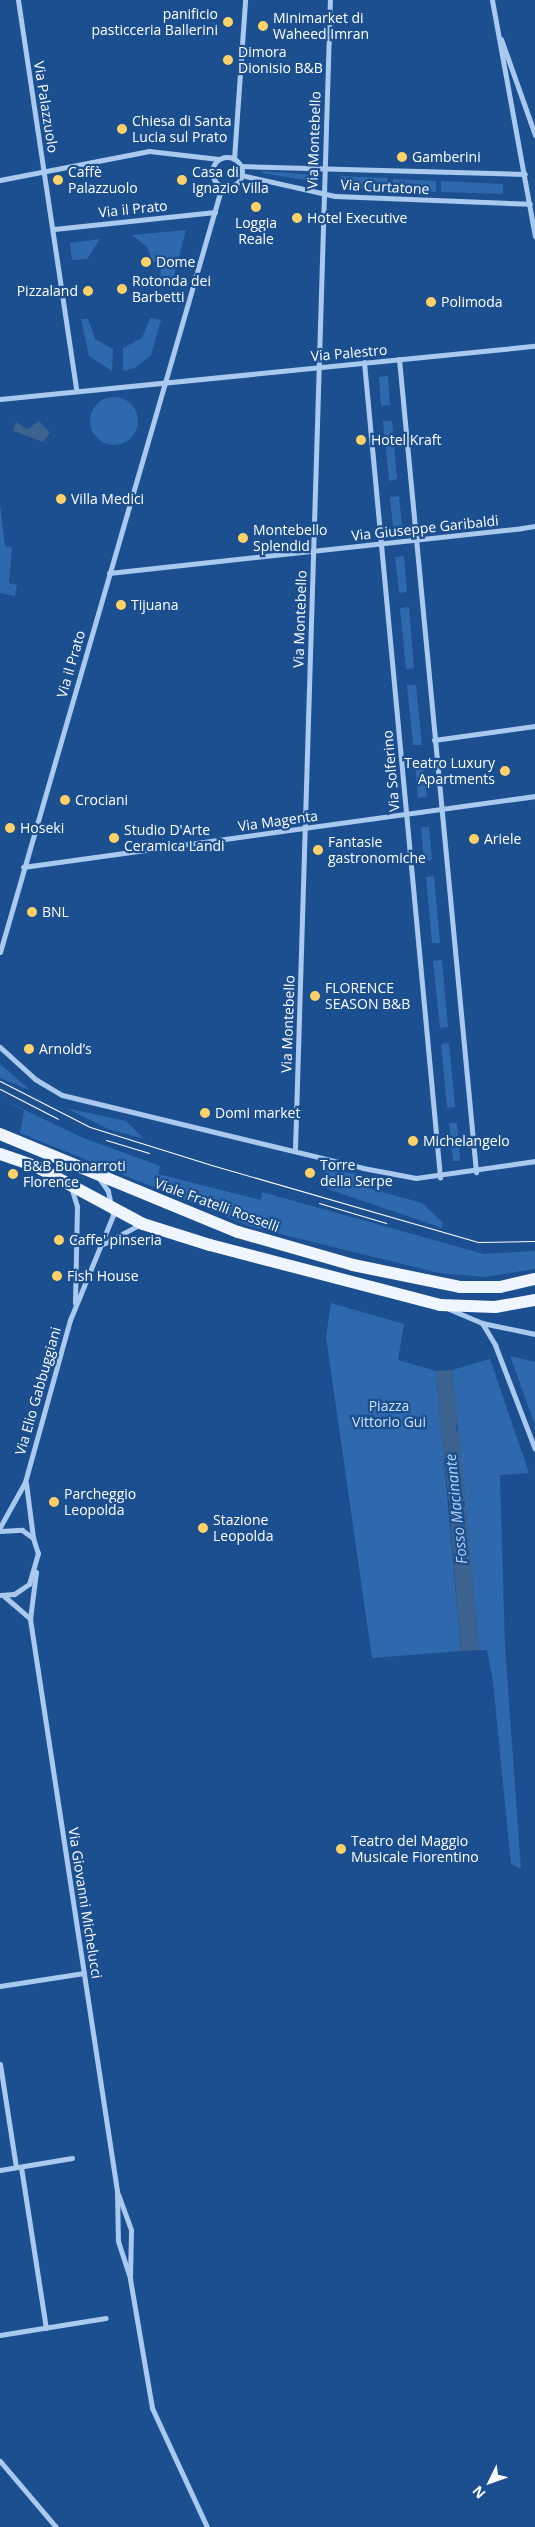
<!DOCTYPE html>
<html>
<head>
<meta charset="utf-8">
<style>
  body { margin:0 }
  #map { position:relative; width:535px; height:2527px; overflow:hidden; background:#1b4f8f; font-family:"Open Sans",sans-serif }
  div>[style] { position:absolute }
  .green>* { inset:0; background:#2e69ad }
  .round { border-radius:50% }
  .water>* { inset:0; background:#3c6290 }
  .canal>* { height:15px; margin:-7.5px; padding:0 7.5px; transform-origin:7.5px; border-radius:7.5px; background:#3c6290 }
  .pedestrian>* { height:4.5px; margin:-2.25px; padding:0 2.25px; transform-origin:2.25px; border-radius:2.25px; background:#a9c9ee }
  .minor>* { height:5px; margin:-2.5px; padding:0 2.5px; transform-origin:2.5px; border-radius:2.5px; background:#a9c9ee }
  .minor>.ring { margin:-2.5px; padding:0; box-sizing:content-box; background:none; border:5px solid #a9c9ee; border-radius:50% }
  .primary>* { height:12px; margin:-6px; padding:0 6px; transform-origin:6px; border-radius:6px; background:#f0f6ff }
  .tram>* { height:1px; margin:-0.5px; padding:0 0.5px; transform-origin:0.5px; border-radius:0.5px; background:#fff }
  .dots>* { width:14px; height:14px; translate:-50% -50%; box-sizing:border-box; border:2px solid #1b4f8f; border-radius:50% }
  span { translate:-50% -50%; white-space:nowrap; text-align:center; line-height:1.15; -webkit-text-stroke:4.5px #1b4f8f; paint-order:stroke }
  .poi-label { font-size:14px; color:#fff }
  .right { translate:-100% -50%; text-align:right }
  .left { translate:0 -50%; text-align:left }
  .street-label { font-size:14px; color:#fff }
  .park-label { font-size:14px; color:#cfe3fa }
  .water-label { font-size:15px; color:#b5d3f5; font-style:italic }
  .north { position:absolute; left:465px; top:2457px; width:50px; height:50px; -webkit-text-stroke:4px #1b4f8f; paint-order:stroke; rotate:228deg; font-size:14px; font-weight:700; line-height:20px; text-align:center; color:#fff }
  .north::after { content:''; display:block; margin:auto; width:18px; height:22px; background:#fff; clip-path:polygon(50% 0,100% 100%,50% 72%,0 100%) }
</style>
</head>
<body>
<div id="map">
  <div class="green">
    <i style="clip-path:polygon(261px 171px,317px 175px,317px 182px,262px 173px)"></i>
    <i style="clip-path:polygon(341px 176px,388px 178px,387px 190px,341px 188px)"></i>
    <i style="clip-path:polygon(393px 179px,436px 181px,436px 192px,393px 190px)"></i>
    <i style="clip-path:polygon(441px 181px,503px 184px,503px 194px,441px 192px)"></i>
    <i style="clip-path:polygon(186px 230px,172px 284px,160px 284px,161px 263px,153px 262px,147px 247px,132px 235px)"></i>
    <i style="clip-path:polygon(100px 239px,87px 259px,72px 260px,70px 243px)"></i>
    <i style="clip-path:polygon(150px 318px,161px 320px,151px 355px,135px 368px,123px 371px,123px 348px,142px 338px)"></i>
    <i style="clip-path:polygon(81px 319px,88px 319px,95px 339px,113px 349px,112px 371px,89px 356px)"></i>
    <i style="clip-path:polygon(388px 376px,390px 405px,381px 406px,379px 377px)"></i>
    <i class="round" style="left:90px;top:397px;width:48px;height:48px"></i>
    <i style="clip-path:polygon(383px 421px,392px 421px,397px 479px,389px 481px)"></i>
    <i style="clip-path:polygon(399px 496px,402px 526px,393px 527px,390px 497px)"></i>
    <i style="clip-path:polygon(0 504px,5px 546px,12px 547px,9px 583px,17px 585px,15px 596px,0 593px)"></i>
    <i style="clip-path:polygon(404px 556px,407px 592px,399px 593px,395px 557px)"></i>
    <i style="clip-path:polygon(409px 607px,414px 668px,406px 669px,400px 608px)"></i>
    <i style="clip-path:polygon(407px 685px,416px 685px,422px 745px,413px 745px)"></i>
    <i style="clip-path:polygon(423px 761px,427px 797px,418px 798px,415px 762px)"></i>
    <i style="clip-path:polygon(421px 827px,429px 827px,432px 860px,424px 861px)"></i>
    <i style="clip-path:polygon(434px 876px,440px 943px,432px 943px,426px 877px)"></i>
    <i style="clip-path:polygon(442px 960px,448px 1027px,440px 1028px,433px 961px)"></i>
    <i style="clip-path:polygon(449px 1043px,455px 1107px,447px 1108px,441px 1044px)"></i>
    <i style="clip-path:polygon(0 1064px,30px 1090px,0 1078px)"></i>
    <i style="clip-path:polygon(0 1098px,81px 1137px,160px 1166px,158px 1174px,261px 1200px,262px 1192px,484px 1254px,535px 1251px,535px 1269px,484px 1277px,439px 1273px,252px 1227px,20px 1133px,24px 1111px)"></i>
    <i style="clip-path:polygon(66px 1108px,126px 1121px,144px 1139px,108px 1129px)"></i>
    <i style="clip-path:polygon(449px 1123px,457px 1123px,460px 1161px,453px 1161px)"></i>
    <i style="clip-path:polygon(325px 1168px,371px 1177px,368px 1188px,422px 1203px,443px 1223px,442px 1228px,322px 1187px)"></i>
    <i style="clip-path:polygon(331px 1303px,404px 1324px,398px 1360px,436px 1371px,461px 1651px,372px 1658px,326px 1337px)"></i>
    <i style="clip-path:polygon(510px 1356px,535px 1362px,535px 1425px)"></i>
    <i style="clip-path:polygon(490px 1359px,529px 1473px,500px 1475px,505px 1647px,521px 1869px,511px 1864px,493px 1682px,487px 1650px,479px 1650px,452px 1370px)"></i>
  </div>
  <div class="water">
    <i style="clip-path:polygon(39px 421px,50px 433px,43px 442px,13px 431px,16px 422px,27px 429px)"></i>
    <i style="clip-path:polygon(452px 1370px,458px 1424px,441px 1425px,436px 1371px)"></i>
    <i style="clip-path:polygon(441px 1431px,459px 1431px,466px 1501px,449px 1501px)"></i>
    <i style="clip-path:polygon(449px 1506px,466px 1506px,479px 1650px,461px 1651px)"></i>
  </div>
  <div class="canal">
    <i style="left:446px;top:1405px;width:47px;rotate:85.1deg"></i>
  </div>
  <div class="pedestrian">
    <i style="left:504px;top:349px;width:31px;rotate:-6deg"></i>
    <i style="left:522px;top:528px;width:13px;rotate:-9deg"></i>
    <i style="left:434px;top:740px;width:102px;rotate:-7.9deg"></i>
  </div>
  <div class="minor">
    <i style="left:18px;top:0;width:394px;rotate:81.5deg"></i>
    <i style="left:492px;top:0;width:240px;rotate:79.7deg"></i>
    <i style="left:501px;top:39px;width:102px;rotate:70.5deg"></i>
    <i class="ring" style="left:212px;top:157px;width:25px;height:25px"></i>
    <i style="left:234px;top:159px;width:159px;rotate:-86deg"></i>
    <i style="left:240px;top:166px;width:285px;rotate:1.6deg"></i>
    <i style="left:241px;top:175px;width:96px;rotate:12.6deg"></i>
    <i style="left:335px;top:196px;width:195px;rotate:2.3deg"></i>
    <i style="left:0;top:180px;width:152px;rotate:-11deg"></i>
    <i style="left:149px;top:151px;width:70px;rotate:6.5deg"></i>
    <i style="left:54px;top:229px;width:162px;rotate:-6deg"></i>
    <i style="left:399px;top:359px;width:817px;rotate:84.59deg"></i>
    <i style="left:364px;top:362px;width:819px;rotate:84.67deg"></i>
    <i style="left:0;top:399px;width:506px;rotate:-5.67deg"></i>
    <i style="left:109px;top:573px;width:415px;rotate:-6.2deg"></i>
    <i style="left:23px;top:867px;width:517px;rotate:-7.89deg"></i>
    <i style="left:0;top:952px;width:798px;rotate:-73.84deg"></i>
    <i style="left:0;top:1047px;width:47px;rotate:42.4deg"></i>
    <i style="left:35px;top:1079px;width:31px;rotate:31deg"></i>
    <i style="left:62px;top:1095px;width:310px;rotate:13.6deg"></i>
    <i style="left:363px;top:1168px;width:54px;rotate:10.7deg"></i>
    <i style="left:416px;top:1178px;width:120px;rotate:-8.1deg"></i>
    <i style="left:295px;top:1149px;width:1150px;rotate:-88.26deg"></i>
    <i style="left:72px;top:1190px;width:17px;rotate:73deg"></i>
    <i style="left:77px;top:1206px;width:97px;rotate:91.2deg"></i>
    <i style="left:103px;top:1244px;width:41px;rotate:-27.8deg"></i>
    <i style="left:449px;top:1309px;width:36px;rotate:23deg"></i>
    <i style="left:482px;top:1323px;width:54px;rotate:11.7deg"></i>
    <i style="left:482px;top:1323px;width:26px;rotate:59deg"></i>
    <i style="left:495px;top:1345px;width:111px;rotate:69deg"></i>
    <i style="left:26px;top:1483px;width:55px;rotate:82.7deg"></i>
    <i style="left:0;top:1527px;width:51px;rotate:-60.9deg"></i>
    <i style="left:25px;top:1482px;width:168px;rotate:-74.5deg"></i>
    <i style="left:70px;top:1320px;width:113px;rotate:-67.7deg"></i>
    <i style="left:113px;top:1215px;width:25px;rotate:-102deg"></i>
    <i style="left:108px;top:1191px;width:16px;rotate:-125deg"></i>
    <i style="left:0;top:1531px;width:22px;rotate:-3deg"></i>
    <i style="left:22px;top:1530px;width:14px;rotate:36deg"></i>
    <i style="left:33px;top:1538px;width:16px;rotate:72deg"></i>
    <i style="left:38px;top:1553px;width:32px;rotate:106deg"></i>
    <i style="left:29px;top:1584px;width:18px;rotate:146deg"></i>
    <i style="left:14px;top:1594px;width:14px;rotate:176deg"></i>
    <i style="left:36px;top:1572px;width:47px;rotate:97.3deg"></i>
    <i style="left:30px;top:1619px;width:579px;rotate:81.35deg"></i>
    <i style="left:117px;top:2191px;width:50px;rotate:88.9deg"></i>
    <i style="left:118px;top:2241px;width:40px;rotate:72deg"></i>
    <i style="left:130px;top:2279px;width:131px;rotate:80.3deg"></i>
    <i style="left:152px;top:2408px;width:131px;rotate:65.2deg"></i>
    <i style="left:4px;top:1596px;width:35px;rotate:41deg"></i>
    <i style="left:0;top:1986px;width:85px;rotate:-8.8deg"></i>
    <i style="left:0;top:2064px;width:104px;rotate:81.2deg"></i>
    <i style="left:21px;top:2167px;width:163px;rotate:81.2deg"></i>
    <i style="left:0;top:2170px;width:73px;rotate:-9.5deg"></i>
    <i style="left:118px;top:2194px;width:38px;rotate:70deg"></i>
    <i style="left:131px;top:2230px;width:46px;rotate:91.2deg"></i>
    <i style="left:0;top:2335px;width:107px;rotate:-9.1deg"></i>
    <i style="left:0;top:2461px;width:87px;rotate:49.7deg"></i>
  </div>
  <div class="primary">
    <i style="left:0;top:1134px;width:257px;rotate:22.4deg"></i>
    <i style="left:238px;top:1232px;width:120px;rotate:16deg"></i>
    <i style="left:353px;top:1265px;width:109px;rotate:11.6deg"></i>
    <i style="left:460px;top:1287px;width:40px"></i>
    <i style="left:500px;top:1287px;width:36px;rotate:-13deg"></i>
    <i style="left:0;top:1154px;width:39px;rotate:19deg"></i>
    <i style="left:37px;top:1167px;width:120px;rotate:28.3deg"></i>
    <i style="left:143px;top:1224px;width:70px;rotate:17.4deg"></i>
    <i style="left:210px;top:1245px;width:238px;rotate:14.6deg"></i>
    <i style="left:440px;top:1305px;width:55px;rotate:2.1deg"></i>
    <i style="left:495px;top:1307px;width:41px;rotate:-9.9deg"></i>
  </div>
  <div class="tram">
    <i style="left:0;top:1081px;width:101px;rotate:27.1deg"></i>
    <i style="left:90px;top:1127px;width:124px;rotate:17.4deg"></i>
    <i style="left:208px;top:1164px;width:281px;rotate:16.1deg"></i>
    <i style="left:478px;top:1242px;width:57px;rotate:-1deg"></i>
    <i style="left:0;top:1089px;width:65px;rotate:27.3deg"></i>
    <i style="left:106px;top:1140px;width:45px;rotate:16.8deg"></i>
    <i style="left:319px;top:1203px;width:70px;rotate:16.6deg"></i>
  </div>
  <div class="dots">
    <i style="left:228px;top:22px;background:#ffd166"></i>
    <i style="left:263px;top:26px;background:#ffd166"></i>
    <i style="left:228px;top:60px;background:#ffd166"></i>
    <i style="left:122px;top:129px;background:#ffd166"></i>
    <i style="left:402px;top:157px;background:#ffd166"></i>
    <i style="left:58px;top:180px;background:#ffd166"></i>
    <i style="left:182px;top:180px;background:#ffd166"></i>
    <i style="left:256px;top:207px;background:#ffd166"></i>
    <i style="left:297px;top:218px;background:#ffd166"></i>
    <i style="left:146px;top:262px;background:#ffd166"></i>
    <i style="left:122px;top:289px;background:#ffd166"></i>
    <i style="left:88px;top:291px;background:#ffd166"></i>
    <i style="left:431px;top:302px;background:#ffd166"></i>
    <i style="left:361px;top:440px;background:#ffd166"></i>
    <i style="left:61px;top:499px;background:#ffd166"></i>
    <i style="left:243px;top:538px;background:#ffd166"></i>
    <i style="left:121px;top:605px;background:#ffd166"></i>
    <i style="left:505px;top:771px;background:#ffd166"></i>
    <i style="left:65px;top:800px;background:#ffd166"></i>
    <i style="left:10px;top:828px;background:#ffd166"></i>
    <i style="left:114px;top:838px;background:#ffd166"></i>
    <i style="left:474px;top:839px;background:#ffd166"></i>
    <i style="left:318px;top:850px;background:#ffd166"></i>
    <i style="left:32px;top:912px;background:#ffd166"></i>
    <i style="left:315px;top:996px;background:#ffd166"></i>
    <i style="left:29px;top:1049px;background:#ffd166"></i>
    <i style="left:205px;top:1113px;background:#ffd166"></i>
    <i style="left:413px;top:1141px;background:#ffd166"></i>
    <i style="left:310px;top:1173px;background:#ffd166"></i>
    <i style="left:13px;top:1174px;background:#ffd166"></i>
    <i style="left:59px;top:1240px;background:#ffd166"></i>
    <i style="left:57px;top:1276px;background:#ffd166"></i>
    <i style="left:54px;top:1502px;background:#ffd166"></i>
    <i style="left:203px;top:1528px;background:#ffd166"></i>
    <i style="left:341px;top:1849px;background:#ffd166"></i>
  </div>
  <div class="poi-label">
    <span class="right" style="left:218px;top:22px">panificio<br>pasticceria Ballerini</span>
    <span class="left" style="left:273px;top:26px">Minimarket di<br>Waheed Imran</span>
    <span class="left" style="left:238px;top:60px">Dimora<br>Dionisio B&amp;B</span>
    <span class="left" style="left:132px;top:129px">Chiesa di Santa<br>Lucia sul Prato</span>
    <span class="left" style="left:412px;top:157px">Gamberini</span>
    <span class="left" style="left:68px;top:180px">Caffè<br>Palazzuolo</span>
    <span class="left" style="left:192px;top:180px">Casa di<br>Ignazio Villa</span>
    <span class="left" style="left:307px;top:218px">Hotel Executive</span>
    <span style="left:256px;top:231px">Loggia<br>Reale</span>
    <span class="left" style="left:156px;top:262px">Dome</span>
    <span class="left" style="left:132px;top:289px">Rotonda dei<br>Barbetti</span>
    <span class="right" style="left:78px;top:291px">Pizzaland</span>
    <span class="left" style="left:441px;top:302px">Polimoda</span>
    <span class="left" style="left:371px;top:440px">Hotel Kraft</span>
    <span class="left" style="left:71px;top:499px">Villa Medici</span>
    <span class="left" style="left:253px;top:538px">Montebello<br>Splendid</span>
    <span class="left" style="left:131px;top:605px">Tijuana</span>
    <span class="right" style="left:495px;top:771px">Teatro Luxury<br>Apartments</span>
    <span class="left" style="left:75px;top:800px">Crociani</span>
    <span class="left" style="left:20px;top:828px">Hoseki</span>
    <span class="left" style="left:124px;top:838px">Studio D'Arte<br>Ceramica Landi</span>
    <span class="left" style="left:484px;top:839px">Ariele</span>
    <span class="left" style="left:328px;top:850px">Fantasie<br>gastronomiche</span>
    <span class="left" style="left:42px;top:912px">BNL</span>
    <span class="left" style="left:325px;top:996px">FLORENCE<br>SEASON B&amp;B</span>
    <span class="left" style="left:39px;top:1049px">Arnold’s</span>
    <span class="left" style="left:215px;top:1113px">Domi market</span>
    <span class="left" style="left:423px;top:1141px">Michelangelo</span>
    <span class="left" style="left:320px;top:1173px">Torre<br>della Serpe</span>
    <span class="left" style="left:23px;top:1174px">B&amp;B Buonarroti<br>Florence</span>
    <span class="left" style="left:69px;top:1240px">Caffe' pinseria</span>
    <span class="left" style="left:67px;top:1276px">Fish House</span>
    <span class="left" style="left:64px;top:1502px">Parcheggio<br>Leopolda</span>
    <span class="left" style="left:213px;top:1528px">Stazione<br>Leopolda</span>
    <span class="left" style="left:351px;top:1849px">Teatro del Maggio<br>Musicale Fiorentino</span>
  </div>
  <div class="street-label">
    <span style="left:46px;top:107px;rotate:81deg">Via Palazzuolo</span>
    <span style="left:314px;top:140px;rotate:-88deg">Via Montebello</span>
    <span style="left:385px;top:187px;rotate:3deg">Via Curtatone</span>
    <span style="left:133px;top:209px;rotate:-6deg">Via il Prato</span>
    <span style="left:349px;top:353px;rotate:-5deg">Via Palestro</span>
    <span style="left:425px;top:528px;rotate:-6deg">Via Giuseppe Garibaldi</span>
    <span style="left:300px;top:619px;rotate:-88deg">Via Montebello</span>
    <span style="left:71px;top:664px;rotate:-74deg">Via il Prato</span>
    <span style="left:391px;top:771px;rotate:-95deg">Via Solferino</span>
    <span style="left:278px;top:821px;rotate:-8deg">Via Magenta</span>
    <span style="left:288px;top:1024px;rotate:-88deg">Via Montebello</span>
    <span style="left:217px;top:1205px;rotate:20deg">Viale Fratelli Rosselli</span>
    <span style="left:38px;top:1391px;rotate:-74deg">Via Elio Gabbuggiani</span>
    <span style="left:85px;top:1903px;rotate:81deg">Via Giovanni Michelucci</span>
  </div>
  <div class="park-label">
    <span style="left:389px;top:1414px">Piazza<br>Vittorio Gui</span>
  </div>
  <div class="water-label">
    <span style="left:456px;top:1509px;rotate:-96deg">Fosso Macinante</span>
  </div>
  <div class="north">N</div>
</div>
</body>
</html>
